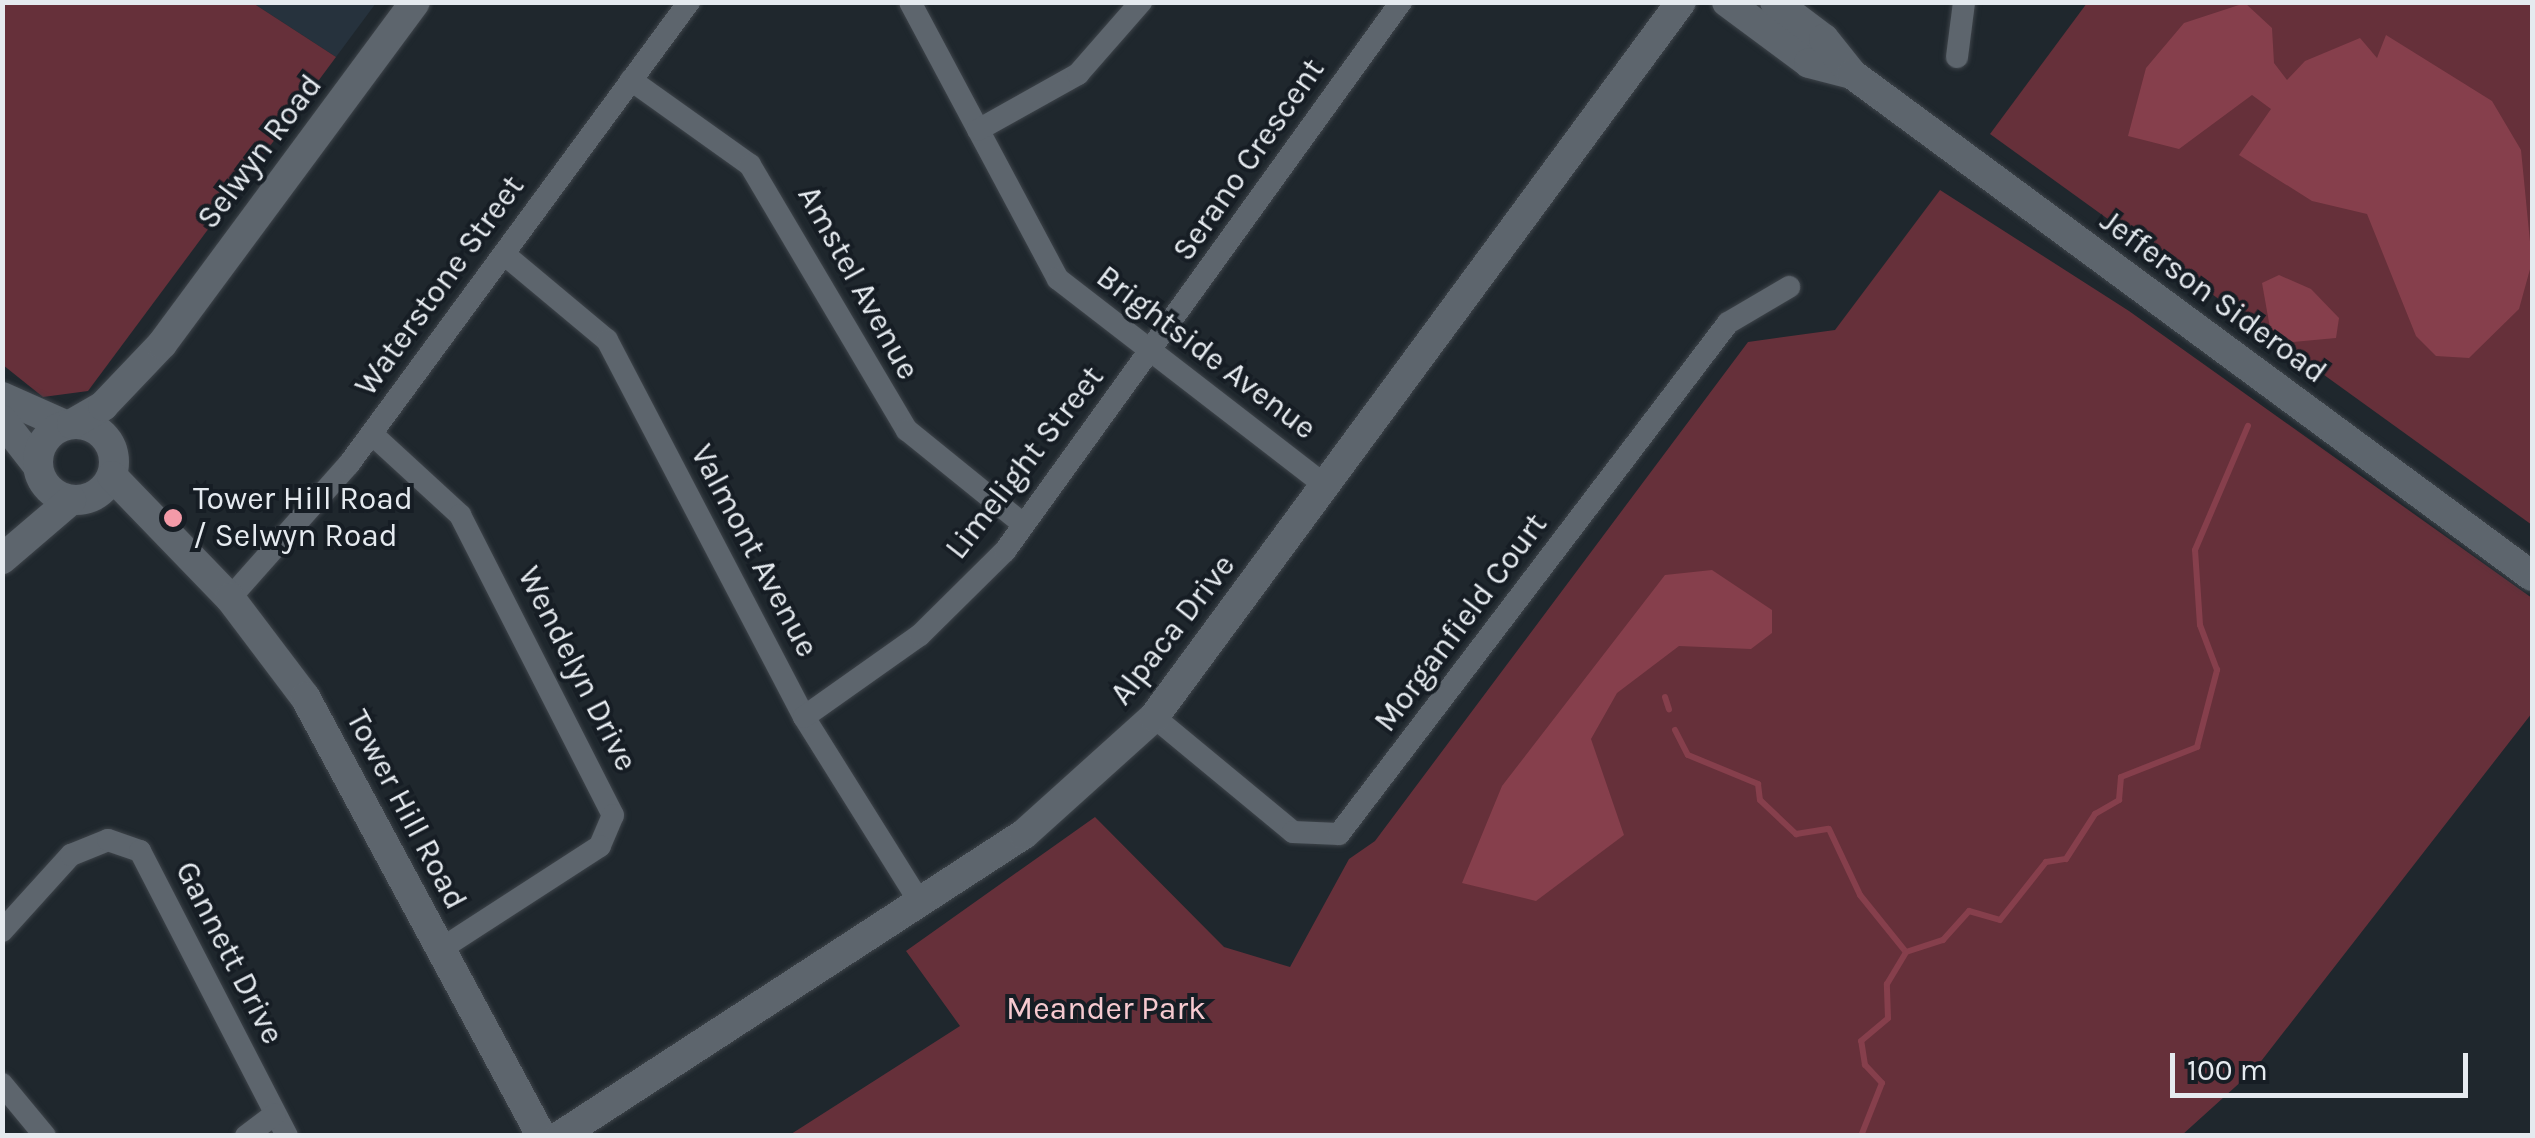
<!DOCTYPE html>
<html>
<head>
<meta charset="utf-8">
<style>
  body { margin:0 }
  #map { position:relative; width:2535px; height:1138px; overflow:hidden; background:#1f272d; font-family:Karla,sans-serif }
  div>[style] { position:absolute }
  .built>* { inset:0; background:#26323d }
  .green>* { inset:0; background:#66303a }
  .water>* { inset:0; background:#863f4c }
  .stream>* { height:6px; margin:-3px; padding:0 3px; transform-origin:3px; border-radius:3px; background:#863f4c }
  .roads { filter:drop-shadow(0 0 2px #3e444a) drop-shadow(0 0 2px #3e444a) }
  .minor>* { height:22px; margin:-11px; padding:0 11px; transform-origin:11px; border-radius:11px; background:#5d656d }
  .tertiary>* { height:30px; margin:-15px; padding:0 15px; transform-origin:15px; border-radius:15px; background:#5d656d }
  .tertiary>.ring { margin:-15px; padding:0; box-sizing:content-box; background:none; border:30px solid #5d656d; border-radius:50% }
  .dots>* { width:28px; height:28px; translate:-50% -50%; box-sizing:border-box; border:5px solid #161d24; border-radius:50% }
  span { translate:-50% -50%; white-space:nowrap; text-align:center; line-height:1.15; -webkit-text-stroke:8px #161d24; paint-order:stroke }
  .street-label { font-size:32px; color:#e5eaef }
  .poi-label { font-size:32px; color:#e5eaef }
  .left { translate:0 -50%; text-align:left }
  .park-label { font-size:32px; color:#f7cad0 }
  .frame { position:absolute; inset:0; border:5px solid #e5eaef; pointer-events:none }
  .scale { position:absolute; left:2170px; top:1053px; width:298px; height:45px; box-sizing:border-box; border:5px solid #e5eaef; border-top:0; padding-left:12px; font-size:30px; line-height:35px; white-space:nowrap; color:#e5eaef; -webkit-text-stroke:8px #161d24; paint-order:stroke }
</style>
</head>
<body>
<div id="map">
  <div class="built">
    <i style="clip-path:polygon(253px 3px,376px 3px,336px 57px)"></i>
  </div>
  <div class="green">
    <i style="clip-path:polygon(2px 3px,253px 3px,336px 57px,88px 391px,43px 397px,3px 365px)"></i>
    <i style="clip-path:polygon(2087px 3px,2532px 3px,2532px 525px,1990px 134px)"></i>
    <i style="clip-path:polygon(1940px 190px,2129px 311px,2532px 598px,2532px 713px,2255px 1069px,2182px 1135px,788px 1136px,960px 1026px,906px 951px,1095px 817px,1224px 947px,1290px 967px,1349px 859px,1375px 841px,1748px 342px,1835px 330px)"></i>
  </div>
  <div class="water">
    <i style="clip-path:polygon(2245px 3px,2272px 28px,2274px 63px,2287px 80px,2305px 61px,2360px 38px,2377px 58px,2386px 35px,2492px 101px,2521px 150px,2532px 262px,2519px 309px,2469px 358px,2436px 356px,2416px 336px,2367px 214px,2312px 201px,2239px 155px,2271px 109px,2252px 95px,2179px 149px,2128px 136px,2146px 68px,2184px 23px)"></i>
    <i style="clip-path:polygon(2279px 275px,2311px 289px,2339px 318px,2336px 338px,2293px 342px,2270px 328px,2262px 283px)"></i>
    <i style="clip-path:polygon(1712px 570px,1772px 610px,1772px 633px,1751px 649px,1679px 646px,1617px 693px,1591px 739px,1624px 835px,1536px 901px,1462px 883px,1502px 786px,1665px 575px)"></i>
  </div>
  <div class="stream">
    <i style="left:1665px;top:697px;width:13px;rotate:72deg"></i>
    <i style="left:1675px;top:730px;width:28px;rotate:63deg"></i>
    <i style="left:1688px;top:755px;width:76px;rotate:22.5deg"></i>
    <i style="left:1758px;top:784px;width:16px;rotate:83deg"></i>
    <i style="left:1760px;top:800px;width:50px;rotate:43.4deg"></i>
    <i style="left:1796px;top:834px;width:33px;rotate:-9deg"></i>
    <i style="left:1829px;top:829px;width:73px;rotate:64.8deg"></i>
    <i style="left:1860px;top:895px;width:73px;rotate:51.1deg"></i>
    <i style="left:1906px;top:952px;width:39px;rotate:-18deg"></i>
    <i style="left:1943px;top:940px;width:39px;rotate:-48deg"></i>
    <i style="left:1969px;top:911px;width:32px;rotate:16deg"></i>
    <i style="left:2000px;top:920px;width:74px;rotate:-51.6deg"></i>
    <i style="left:2046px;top:862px;width:20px;rotate:-9deg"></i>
    <i style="left:2066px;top:859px;width:54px;rotate:-57.2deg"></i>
    <i style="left:2095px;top:814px;width:28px;rotate:-30deg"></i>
    <i style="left:2119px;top:800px;width:23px;rotate:-85deg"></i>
    <i style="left:2121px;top:777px;width:82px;rotate:-21.5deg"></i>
    <i style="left:2197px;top:747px;width:80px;rotate:-75.4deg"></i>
    <i style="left:2217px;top:670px;width:48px;rotate:-110.7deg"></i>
    <i style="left:2200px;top:625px;width:75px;rotate:-93.8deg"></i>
    <i style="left:2195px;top:550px;width:135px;rotate:-66.9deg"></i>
    <i style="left:1861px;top:1136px;width:57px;rotate:-68.4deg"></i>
    <i style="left:1882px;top:1083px;width:25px;rotate:-133deg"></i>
    <i style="left:1865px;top:1065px;width:24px;rotate:-99deg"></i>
    <i style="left:1861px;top:1041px;width:35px;rotate:-40deg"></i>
    <i style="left:1888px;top:1018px;width:34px;rotate:-92deg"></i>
    <i style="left:1887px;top:984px;width:37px;rotate:-59deg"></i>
  </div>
  <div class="roads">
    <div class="minor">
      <i style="left:910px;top:2px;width:314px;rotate:61.9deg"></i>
      <i style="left:1058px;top:279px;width:339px;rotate:37.7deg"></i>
      <i style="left:1957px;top:57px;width:55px;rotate:-82.7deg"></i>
      <i style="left:631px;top:80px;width:146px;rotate:35.5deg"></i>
      <i style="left:750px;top:165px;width:308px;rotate:59.4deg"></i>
      <i style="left:907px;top:430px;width:149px;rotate:39deg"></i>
      <i style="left:978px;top:130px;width:115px;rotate:-29.2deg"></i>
      <i style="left:1078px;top:74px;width:96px;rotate:-48.8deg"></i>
      <i style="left:504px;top:254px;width:134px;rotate:39.9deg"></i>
      <i style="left:607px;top:340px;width:425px;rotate:62.4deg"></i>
      <i style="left:804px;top:717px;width:221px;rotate:58deg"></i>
      <i style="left:372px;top:434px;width:120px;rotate:42.6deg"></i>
      <i style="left:460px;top:515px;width:337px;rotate:63deg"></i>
      <i style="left:613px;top:815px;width:34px;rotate:113deg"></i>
      <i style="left:600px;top:846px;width:189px;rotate:147.1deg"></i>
      <i style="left:230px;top:598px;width:179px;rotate:-48.4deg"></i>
      <i style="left:349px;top:464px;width:574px;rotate:-53.65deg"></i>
      <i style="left:804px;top:717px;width:142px;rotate:-35.3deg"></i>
      <i style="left:920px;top:635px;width:120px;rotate:-44.7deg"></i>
      <i style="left:1005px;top:551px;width:677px;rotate:-54.2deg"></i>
      <i style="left:1154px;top:717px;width:180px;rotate:39.6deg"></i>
      <i style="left:1293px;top:832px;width:46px;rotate:2.5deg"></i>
      <i style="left:1339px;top:834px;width:642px;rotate:-52.72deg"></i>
      <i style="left:1728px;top:323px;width:71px;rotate:-30.5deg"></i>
      <i style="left:2px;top:931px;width:103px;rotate:-47.8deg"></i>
      <i style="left:71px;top:855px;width:40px;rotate:-22deg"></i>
      <i style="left:108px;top:840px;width:34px;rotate:19deg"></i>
      <i style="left:140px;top:851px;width:321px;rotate:62.7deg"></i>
      <i style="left:2px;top:1084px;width:67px;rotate:50.4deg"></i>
      <i style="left:246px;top:1136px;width:36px;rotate:-37deg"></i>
    </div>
    <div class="tertiary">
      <i style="left:1727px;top:2px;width:102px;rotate:36.6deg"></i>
      <i style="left:1809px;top:63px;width:44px;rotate:14.3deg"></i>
      <i style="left:1775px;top:2px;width:61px;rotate:37.1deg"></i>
      <i style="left:1824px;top:39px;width:45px;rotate:51.3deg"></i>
      <i style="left:1852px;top:74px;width:845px;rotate:36.44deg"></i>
      <i style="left:2px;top:397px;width:69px;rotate:24deg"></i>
      <i style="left:2px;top:420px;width:58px;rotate:52deg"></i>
      <i class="ring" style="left:38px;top:424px;width:46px;height:46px"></i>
      <i style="left:72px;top:424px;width:36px;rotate:-30deg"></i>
      <i style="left:103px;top:406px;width:86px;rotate:-46.4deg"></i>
      <i style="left:162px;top:344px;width:425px;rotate:-53.5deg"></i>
      <i style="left:112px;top:476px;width:170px;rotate:46deg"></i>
      <i style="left:230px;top:598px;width:124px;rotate:52.9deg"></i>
      <i style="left:305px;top:697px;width:498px;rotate:61.7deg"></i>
      <i style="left:2px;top:559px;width:91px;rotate:-40.5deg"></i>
      <i style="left:560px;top:1136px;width:554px;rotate:-33.06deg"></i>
      <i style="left:1024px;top:834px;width:175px;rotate:-42deg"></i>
      <i style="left:1154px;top:717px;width:888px;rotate:-53.61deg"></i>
    </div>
  </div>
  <div class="dots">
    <i style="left:173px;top:518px;background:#f39aa8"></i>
  </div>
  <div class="street-label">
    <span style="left:260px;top:152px;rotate:-53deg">Selwyn Road</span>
    <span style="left:1249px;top:160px;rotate:-55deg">Serano Crescent</span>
    <span style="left:858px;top:283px;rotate:61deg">Amstel Avenue</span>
    <span style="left:440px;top:286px;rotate:-54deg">Waterstone Street</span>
    <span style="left:2213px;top:297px;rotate:36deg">Jefferson Sideroad</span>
    <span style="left:1206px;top:353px;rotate:37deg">Brightside Avenue</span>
    <span style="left:1025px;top:463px;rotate:-52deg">Limelight Street</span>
    <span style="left:754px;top:551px;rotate:62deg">Valmont Avenue</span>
    <span style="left:1461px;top:623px;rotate:-53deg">Morganfield Court</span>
    <span style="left:1173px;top:630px;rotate:-52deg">Alpaca Drive</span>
    <span style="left:577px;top:669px;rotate:63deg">Wendelyn Drive</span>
    <span style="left:406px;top:810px;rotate:62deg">Tower Hill Road</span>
    <span style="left:229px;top:953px;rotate:63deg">Gannett Drive</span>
  </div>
  <div class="poi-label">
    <span class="left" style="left:193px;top:518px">Tower Hill Road<br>/ Selwyn Road</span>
  </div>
  <div class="park-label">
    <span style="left:1106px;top:1009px">Meander Park</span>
  </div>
  <div class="frame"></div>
  <div class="scale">100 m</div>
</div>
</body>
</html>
